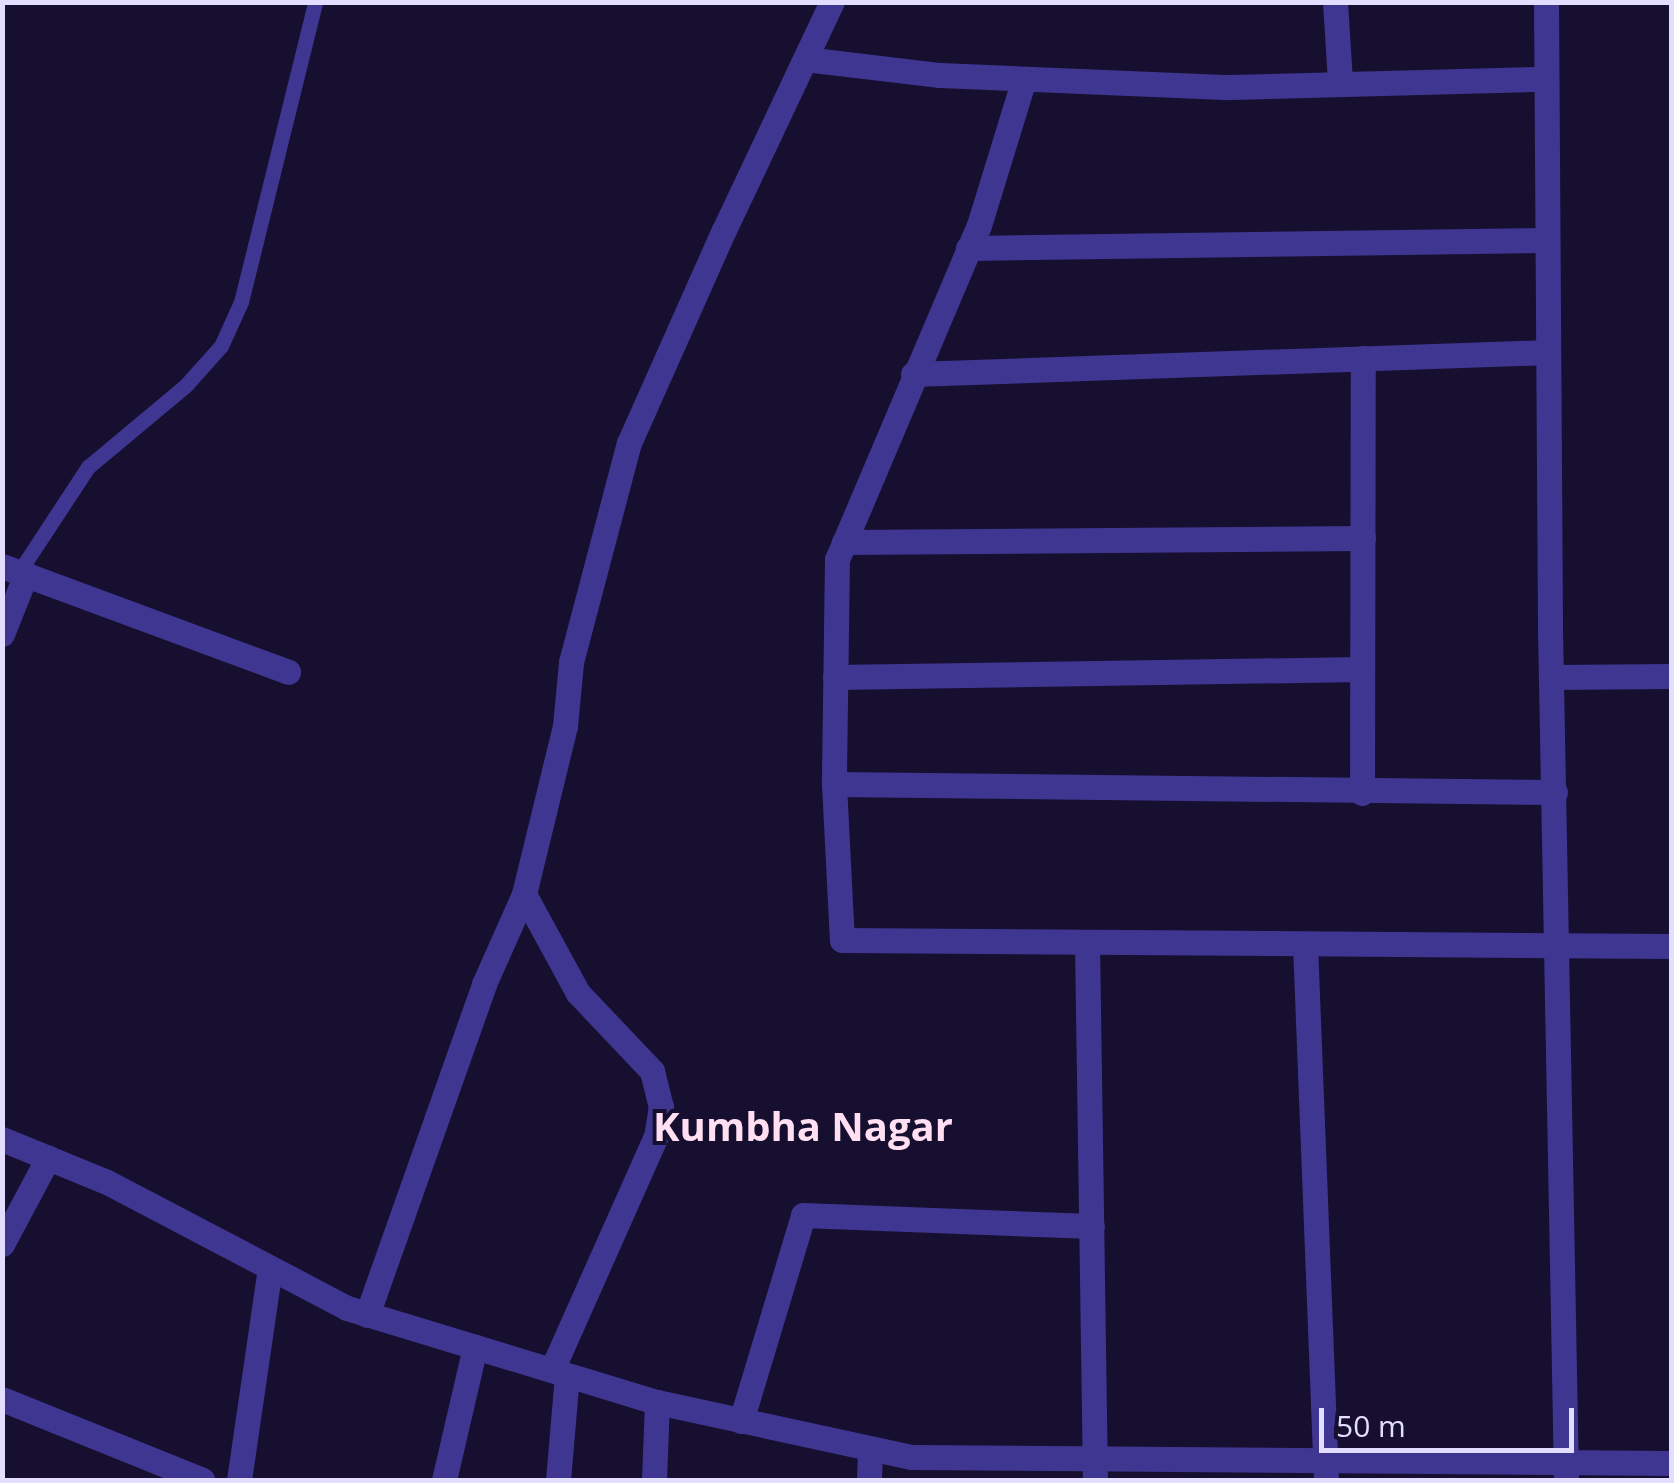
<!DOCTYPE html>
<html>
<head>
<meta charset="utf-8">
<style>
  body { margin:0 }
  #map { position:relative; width:1674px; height:1483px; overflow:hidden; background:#160f2f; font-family:"Open Sans",sans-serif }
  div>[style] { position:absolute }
  .service>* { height:15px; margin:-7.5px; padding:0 7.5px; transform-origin:7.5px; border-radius:7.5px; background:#3f3692 }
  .minor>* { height:25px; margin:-12.5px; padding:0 12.5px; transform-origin:12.5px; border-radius:12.5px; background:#3f3692 }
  span { translate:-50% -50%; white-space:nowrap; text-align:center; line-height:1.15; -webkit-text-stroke:8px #160f2f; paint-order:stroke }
  .district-label { font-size:40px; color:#ffdff1; font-weight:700 }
  .frame { position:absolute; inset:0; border:5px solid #e3ddff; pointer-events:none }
  .scale { position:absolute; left:1319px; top:1408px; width:255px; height:45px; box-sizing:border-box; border:5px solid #e3ddff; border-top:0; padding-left:12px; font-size:30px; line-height:35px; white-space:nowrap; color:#e3ddff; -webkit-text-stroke:8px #160f2f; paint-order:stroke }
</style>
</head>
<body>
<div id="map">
  <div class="service">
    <i style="left:19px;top:572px;width:126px;rotate:-56.7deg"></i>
    <i style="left:88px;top:467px;width:128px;rotate:-39.9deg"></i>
    <i style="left:186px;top:385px;width:52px;rotate:-48.1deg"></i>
    <i style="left:221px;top:346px;width:48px;rotate:-65.6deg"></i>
    <i style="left:241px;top:302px;width:309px;rotate:-76.1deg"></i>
  </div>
  <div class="minor">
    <i style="left:1335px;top:2px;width:79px;rotate:86.4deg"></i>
    <i style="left:1546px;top:2px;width:627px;rotate:89.63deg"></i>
    <i style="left:1550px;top:629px;width:851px;rotate:88.92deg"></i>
    <i style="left:805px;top:59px;width:136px;rotate:6.8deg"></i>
    <i style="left:940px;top:75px;width:290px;rotate:2.4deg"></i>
    <i style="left:1230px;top:87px;width:316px;rotate:-1.5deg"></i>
    <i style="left:1024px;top:79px;width:153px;rotate:107.1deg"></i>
    <i style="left:979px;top:225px;width:363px;rotate:113deg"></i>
    <i style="left:837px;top:559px;width:225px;rotate:90.8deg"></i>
    <i style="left:834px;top:784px;width:156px;rotate:87.1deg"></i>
    <i style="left:842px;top:940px;width:830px;rotate:0.41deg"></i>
    <i style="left:968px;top:248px;width:579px;rotate:-0.79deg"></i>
    <i style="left:913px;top:374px;width:635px;rotate:-1.98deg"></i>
    <i style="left:844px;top:542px;width:519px;rotate:-0.44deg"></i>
    <i style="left:2px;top:566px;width:305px;rotate:20.3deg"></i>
    <i style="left:2px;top:634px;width:65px;rotate:-68.2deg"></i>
    <i style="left:835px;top:677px;width:527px;rotate:-0.87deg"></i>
    <i style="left:1551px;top:677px;width:121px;rotate:-0.5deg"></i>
    <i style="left:834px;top:784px;width:721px;rotate:0.64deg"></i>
    <i style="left:1362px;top:793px;width:435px;rotate:-89.9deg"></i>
    <i style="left:524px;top:894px;width:113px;rotate:61.4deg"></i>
    <i style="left:578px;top:993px;width:108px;rotate:46.5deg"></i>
    <i style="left:652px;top:1071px;width:36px;rotate:76deg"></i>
    <i style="left:661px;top:1106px;width:30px;rotate:99deg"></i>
    <i style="left:656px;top:1136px;width:256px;rotate:114deg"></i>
    <i style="left:1087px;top:942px;width:538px;rotate:89.15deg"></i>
    <i style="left:1305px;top:944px;width:536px;rotate:87.76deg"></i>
    <i style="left:2px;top:1139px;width:113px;rotate:22.3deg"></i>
    <i style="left:107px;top:1182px;width:271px;rotate:27.7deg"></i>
    <i style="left:347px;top:1308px;width:324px;rotate:16.9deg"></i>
    <i style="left:657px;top:1402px;width:260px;rotate:12.2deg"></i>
    <i style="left:911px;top:1457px;width:761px;rotate:0.45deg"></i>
    <i style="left:2px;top:1244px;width:98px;rotate:-61.9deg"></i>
    <i style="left:367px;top:1315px;width:351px;rotate:-70.5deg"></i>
    <i style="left:484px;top:984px;width:98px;rotate:-66deg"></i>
    <i style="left:524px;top:894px;width:173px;rotate:-76.3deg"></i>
    <i style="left:565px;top:726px;width:64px;rotate:-84.6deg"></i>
    <i style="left:571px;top:662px;width:227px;rotate:-75.2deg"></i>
    <i style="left:629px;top:443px;width:233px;rotate:-66deg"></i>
    <i style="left:724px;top:230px;width:252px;rotate:-64.7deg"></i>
    <i style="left:2px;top:1399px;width:216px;rotate:22deg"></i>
    <i style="left:741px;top:1421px;width:215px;rotate:-73.2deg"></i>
    <i style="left:803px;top:1215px;width:289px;rotate:2.2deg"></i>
    <i style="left:239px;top:1480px;width:214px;rotate:-81.7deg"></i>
    <i style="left:444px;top:1480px;width:137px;rotate:-76.9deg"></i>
    <i style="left:558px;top:1480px;width:105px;rotate:-85.1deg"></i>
    <i style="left:654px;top:1480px;width:78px;rotate:-87.8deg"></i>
    <i style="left:869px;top:1480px;width:31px;rotate:-88deg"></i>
  </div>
  <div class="district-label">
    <span style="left:803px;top:1126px">Kumbha Nagar</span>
  </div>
  <div class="frame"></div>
  <div class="scale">50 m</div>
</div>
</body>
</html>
